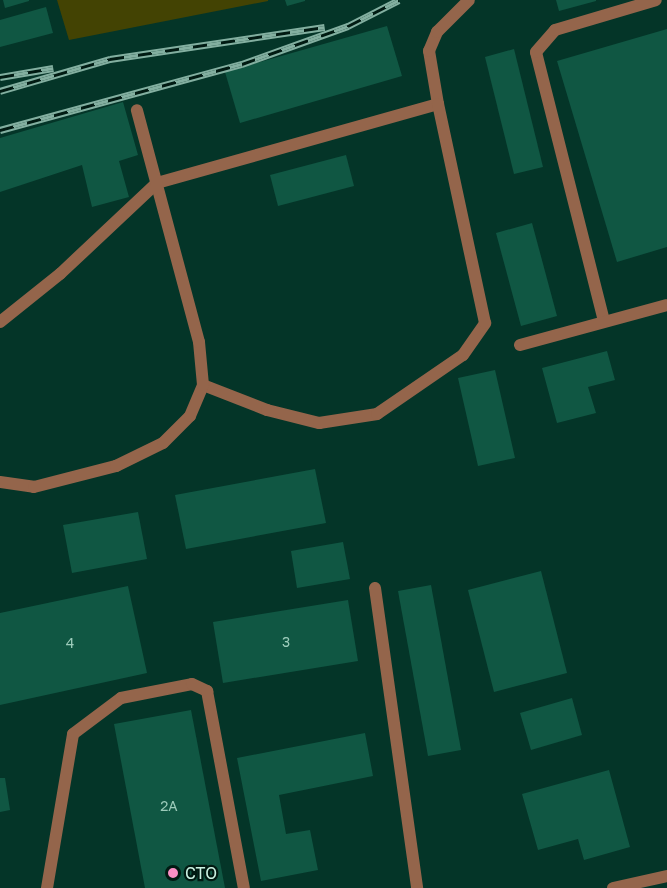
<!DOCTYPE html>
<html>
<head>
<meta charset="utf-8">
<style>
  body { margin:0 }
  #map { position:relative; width:667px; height:888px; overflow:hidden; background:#043528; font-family:"Golos Text",sans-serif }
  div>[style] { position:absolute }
  .green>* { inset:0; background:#434303 }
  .building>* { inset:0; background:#105743 }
  .service>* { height:12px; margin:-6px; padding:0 6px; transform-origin:6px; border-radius:6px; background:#94654b }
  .rail>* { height:7px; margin-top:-3.5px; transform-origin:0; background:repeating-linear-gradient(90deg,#011a12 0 14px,#83afa0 0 28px); box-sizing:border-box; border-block:2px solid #83afa0 }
  .dots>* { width:16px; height:16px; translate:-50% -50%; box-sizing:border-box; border:3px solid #011a12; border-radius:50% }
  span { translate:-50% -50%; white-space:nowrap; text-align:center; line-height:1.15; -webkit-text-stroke:4.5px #011a12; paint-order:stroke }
  .number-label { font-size:14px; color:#9ccbba }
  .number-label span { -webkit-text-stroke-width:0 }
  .poi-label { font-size:16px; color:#caf2e2 }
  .left { translate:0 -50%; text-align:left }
</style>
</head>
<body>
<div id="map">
  <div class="green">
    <i style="clip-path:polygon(57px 0,268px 0,268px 1px,69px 40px)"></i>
  </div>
  <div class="building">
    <i style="clip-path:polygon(3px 0,29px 0,29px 1px,5px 8px)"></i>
    <i style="clip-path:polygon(285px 0,305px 0,305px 1px,287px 6px)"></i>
    <i style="clip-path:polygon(556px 0,596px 0,596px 1px,559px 11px)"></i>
    <i style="clip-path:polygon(46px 7px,53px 33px,0 47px,0 20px)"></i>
    <i style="clip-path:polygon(387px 26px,402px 76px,240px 123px,225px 72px)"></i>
    <i style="clip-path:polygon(667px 29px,667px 247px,617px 262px,557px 61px)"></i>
    <i style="clip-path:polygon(514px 49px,543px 167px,514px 174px,485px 57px)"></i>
    <i style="clip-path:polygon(123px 102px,138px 155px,119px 161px,129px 197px,92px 207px,82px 165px,0 192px,0 138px)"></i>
    <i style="clip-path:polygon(346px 155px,354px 186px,278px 206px,270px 175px)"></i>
    <i style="clip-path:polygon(532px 223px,557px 316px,521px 326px,496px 233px)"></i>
    <i style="clip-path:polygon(607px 351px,615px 380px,588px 387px,596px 413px,557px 423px,542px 368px)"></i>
    <i style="clip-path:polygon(495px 370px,515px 458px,478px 466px,458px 378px)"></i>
    <i style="clip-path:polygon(315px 469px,326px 523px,186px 549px,175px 495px)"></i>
    <i style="clip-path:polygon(138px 512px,147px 559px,72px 573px,63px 525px)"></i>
    <i style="clip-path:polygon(343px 542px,350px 579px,297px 588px,291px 551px)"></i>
    <i style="clip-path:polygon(541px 571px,567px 673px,494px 692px,468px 590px)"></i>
    <i style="clip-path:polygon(431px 585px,461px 750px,428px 756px,398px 591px)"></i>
    <i style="clip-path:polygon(128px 586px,147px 673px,0 705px,0 613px)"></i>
    <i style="clip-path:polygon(348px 600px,358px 661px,223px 683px,213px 622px)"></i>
    <i style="clip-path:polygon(572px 698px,582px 735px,531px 750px,520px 713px)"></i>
    <i style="clip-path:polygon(191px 710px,225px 888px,145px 888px,114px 724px)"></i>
    <i style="clip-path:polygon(365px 733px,373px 776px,279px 795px,286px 834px,310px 830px,318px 870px,261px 881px,237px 758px)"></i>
    <i style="clip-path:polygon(609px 770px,630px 847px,584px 860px,578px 839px,538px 850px,522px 794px)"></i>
    <i style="clip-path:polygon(0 778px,5px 778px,10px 810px,0 812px)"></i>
  </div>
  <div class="service">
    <i style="left:604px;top:321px;width:277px;rotate:-104.2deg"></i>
    <i style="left:536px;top:52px;width:29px;rotate:-49deg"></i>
    <i style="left:555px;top:30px;width:105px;rotate:-16.5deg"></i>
    <i style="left:0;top:322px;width:77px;rotate:-38.7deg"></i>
    <i style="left:60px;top:274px;width:133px;rotate:-43.2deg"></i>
    <i style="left:157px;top:183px;width:292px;rotate:-15.7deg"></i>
    <i style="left:438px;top:104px;width:54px;rotate:-99.6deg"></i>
    <i style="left:429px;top:51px;width:21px;rotate:-67deg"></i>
    <i style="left:437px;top:32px;width:45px;rotate:-45deg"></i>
    <i style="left:520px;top:345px;width:152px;rotate:-15.2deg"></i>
    <i style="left:203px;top:385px;width:69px;rotate:21.3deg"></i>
    <i style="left:267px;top:410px;width:54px;rotate:14deg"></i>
    <i style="left:319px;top:423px;width:59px;rotate:-8.8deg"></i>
    <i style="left:377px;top:414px;width:104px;rotate:-34.5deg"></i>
    <i style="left:463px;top:355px;width:39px;rotate:-55deg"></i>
    <i style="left:485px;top:323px;width:224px;rotate:-102.1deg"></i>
    <i style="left:0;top:482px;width:34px;rotate:8deg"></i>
    <i style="left:34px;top:487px;width:85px;rotate:-14.4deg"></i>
    <i style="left:116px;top:466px;width:52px;rotate:-26.1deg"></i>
    <i style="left:163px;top:443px;width:38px;rotate:-45deg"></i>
    <i style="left:190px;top:416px;width:34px;rotate:-67deg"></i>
    <i style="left:203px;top:385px;width:43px;rotate:-95.3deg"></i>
    <i style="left:199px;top:342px;width:240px;rotate:-105deg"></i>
    <i style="left:375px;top:588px;width:303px;rotate:82deg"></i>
    <i style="left:47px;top:888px;width:156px;rotate:-80.4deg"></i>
    <i style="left:73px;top:734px;width:60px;rotate:-36.9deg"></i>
    <i style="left:121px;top:698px;width:72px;rotate:-11.2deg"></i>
    <i style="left:192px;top:684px;width:17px;rotate:25deg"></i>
    <i style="left:207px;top:691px;width:200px;rotate:79.4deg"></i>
    <i style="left:613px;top:888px;width:55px;rotate:-12.5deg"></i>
  </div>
  <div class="rail">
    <i style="left:0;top:77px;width:54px;rotate:-9.6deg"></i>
    <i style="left:0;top:91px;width:115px;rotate:-16.2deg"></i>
    <i style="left:110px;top:59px;width:217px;rotate:-8.5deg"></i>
    <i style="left:0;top:130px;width:251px;rotate:-15.3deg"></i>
    <i style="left:242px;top:64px;width:113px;rotate:-19.7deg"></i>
    <i style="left:348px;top:26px;width:57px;rotate:-27deg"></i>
  </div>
  <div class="dots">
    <i style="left:173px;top:873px;background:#fb8fc5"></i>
  </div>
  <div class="number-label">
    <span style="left:286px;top:642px">3</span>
    <span style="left:70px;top:643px">4</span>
    <span style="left:169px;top:806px">2А</span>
  </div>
  <div class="poi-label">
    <span class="left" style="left:185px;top:873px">СТО</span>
  </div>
</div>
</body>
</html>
